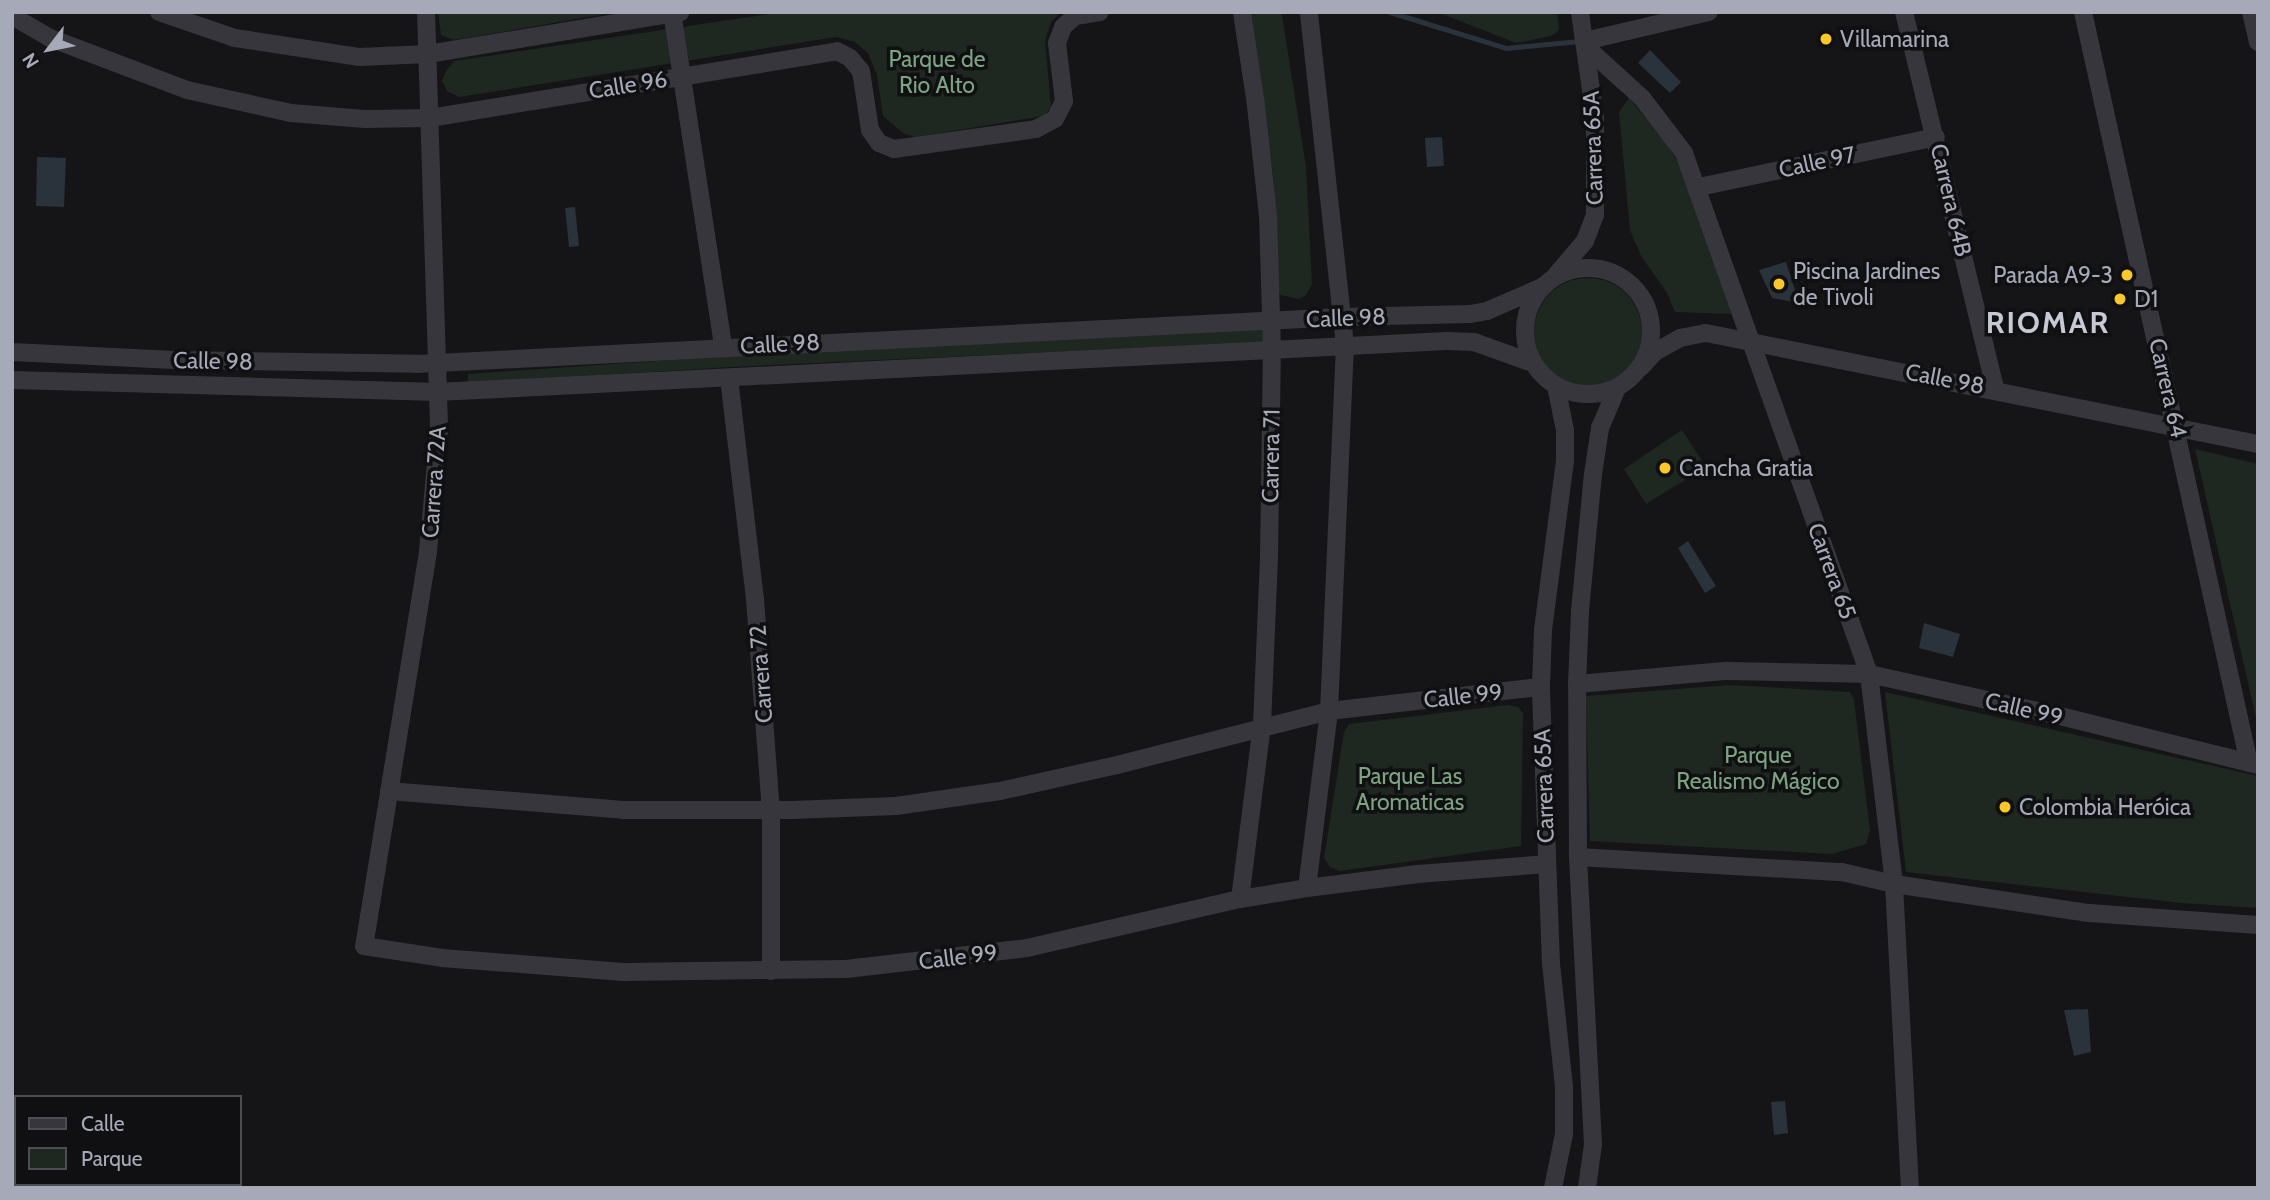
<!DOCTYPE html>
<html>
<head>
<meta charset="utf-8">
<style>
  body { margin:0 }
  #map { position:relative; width:2270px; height:1200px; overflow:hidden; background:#151517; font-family:Cabin,sans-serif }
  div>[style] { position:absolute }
  .green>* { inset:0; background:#1f2721 }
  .round { border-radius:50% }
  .water>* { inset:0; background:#2a323c }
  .stream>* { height:4.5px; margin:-2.25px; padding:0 2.25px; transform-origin:2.25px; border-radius:2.25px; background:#2a323c }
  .minor>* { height:18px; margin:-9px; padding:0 9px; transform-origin:9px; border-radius:9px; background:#36363c }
  .minor>.ring { margin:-9px; padding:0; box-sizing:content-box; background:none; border:18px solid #36363c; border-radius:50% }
  .dots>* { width:19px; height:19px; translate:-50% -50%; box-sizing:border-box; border:4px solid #101012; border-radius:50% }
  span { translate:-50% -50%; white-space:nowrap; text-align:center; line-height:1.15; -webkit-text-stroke:7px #101012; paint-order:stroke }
  .poi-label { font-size:23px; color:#a6aab8 }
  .left { translate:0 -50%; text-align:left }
  .right { translate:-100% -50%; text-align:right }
  .park-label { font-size:23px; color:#7ca482 }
  .street-label { font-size:23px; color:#a6aab8 }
  .district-label { font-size:30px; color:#c7cad4; font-weight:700; letter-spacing:2px }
  .frame { position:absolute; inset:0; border:14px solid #a6aab8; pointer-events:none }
  .legend { position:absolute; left:14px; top:1095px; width:228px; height:91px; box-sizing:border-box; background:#101012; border:2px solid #4c4e54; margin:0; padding:9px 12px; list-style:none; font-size:21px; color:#a6aab8 }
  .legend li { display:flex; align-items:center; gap:14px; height:35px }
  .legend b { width:35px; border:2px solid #4c4e54 }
  .north { position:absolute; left:14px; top:14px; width:70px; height:70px; -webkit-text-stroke:5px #101012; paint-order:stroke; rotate:238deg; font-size:19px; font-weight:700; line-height:28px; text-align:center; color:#a6aab8 }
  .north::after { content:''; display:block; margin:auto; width:24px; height:32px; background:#a6aab8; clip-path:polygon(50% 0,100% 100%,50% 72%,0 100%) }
</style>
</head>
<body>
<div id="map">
  <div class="green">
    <i style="clip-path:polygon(438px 12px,618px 12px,454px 40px,441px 35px)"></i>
    <i style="clip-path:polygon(782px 12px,1061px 12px,1051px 22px,1045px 41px,1051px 107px,1044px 116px,915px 137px,903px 133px,883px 116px,877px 75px,868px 53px,855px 42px,836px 37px,459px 97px,447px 91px,442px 81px,446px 71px,454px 61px)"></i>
    <i style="clip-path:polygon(1247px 12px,1281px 12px,1283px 22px,1306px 167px,1312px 284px,1306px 295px,1299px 299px,1281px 295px,1276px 289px,1273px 174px)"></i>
    <i style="clip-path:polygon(1437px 12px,1557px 12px,1559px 30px,1551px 36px,1516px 43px)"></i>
    <i style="clip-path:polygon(1629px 98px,1668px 146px,1683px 170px,1733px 314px,1675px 312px,1666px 291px,1641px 256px,1630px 230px,1619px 112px)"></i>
    <i class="round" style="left:1534px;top:278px;width:108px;height:108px"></i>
    <i style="clip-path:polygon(1266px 329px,1266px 342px,731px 367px,468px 383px,468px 374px,729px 356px)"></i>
    <i style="clip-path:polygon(1682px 430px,1706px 467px,1646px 504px,1624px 469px)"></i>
    <i style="clip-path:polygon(2195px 449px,2258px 464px,2258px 727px)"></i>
    <i style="clip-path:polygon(1730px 685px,1850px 692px,1854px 700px,1870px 831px,1866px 844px,1832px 854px,1590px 841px,1586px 696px)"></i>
    <i style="clip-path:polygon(1885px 692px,2258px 776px,2258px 908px,2182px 903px,1906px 872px)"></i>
    <i style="clip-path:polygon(1508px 705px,1518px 707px,1523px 713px,1521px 846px,1340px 871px,1330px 867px,1324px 858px,1344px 732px,1349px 724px)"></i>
  </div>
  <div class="water">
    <i style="clip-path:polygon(1650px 50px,1681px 82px,1670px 93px,1638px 63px)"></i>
    <i style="clip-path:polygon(1442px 137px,1444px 166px,1427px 167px,1425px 138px)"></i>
    <i style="clip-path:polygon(37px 157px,66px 158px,64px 207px,36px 206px)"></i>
    <i style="clip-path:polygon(575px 207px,579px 246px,569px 247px,565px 208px)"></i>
    <i style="clip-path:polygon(1786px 262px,1799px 303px,1772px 298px,1759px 270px)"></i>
    <i style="clip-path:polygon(1688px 541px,1716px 586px,1705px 593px,1678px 548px)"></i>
    <i style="clip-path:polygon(1924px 623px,1960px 634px,1953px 657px,1919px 648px)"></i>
    <i style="clip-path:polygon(2088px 1009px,2091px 1052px,2074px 1056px,2064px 1010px)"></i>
    <i style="clip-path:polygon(1785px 1101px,1788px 1133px,1774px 1135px,1771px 1102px)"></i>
  </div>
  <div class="stream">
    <i style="left:1390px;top:12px;width:121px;rotate:17.2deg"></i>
    <i style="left:1506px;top:48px;width:74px;rotate:-5.4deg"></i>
  </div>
  <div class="minor">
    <i style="left:159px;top:12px;width:80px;rotate:18.9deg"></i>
    <i style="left:235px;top:38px;width:125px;rotate:8.7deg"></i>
    <i style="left:359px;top:57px;width:69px;rotate:-2.5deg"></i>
    <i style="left:428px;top:54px;width:256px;rotate:-9.4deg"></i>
    <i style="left:426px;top:12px;width:418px;rotate:88.2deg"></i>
    <i style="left:439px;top:430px;width:122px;rotate:95.2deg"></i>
    <i style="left:428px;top:552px;width:399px;rotate:99.2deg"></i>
    <i style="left:364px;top:946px;width:79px;rotate:8.7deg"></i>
    <i style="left:442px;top:958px;width:185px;rotate:4.4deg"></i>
    <i style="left:626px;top:972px;width:220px;rotate:-0.8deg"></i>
    <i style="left:846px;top:969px;width:182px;rotate:-6.6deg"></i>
    <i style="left:1027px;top:948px;width:219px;rotate:-13deg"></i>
    <i style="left:1240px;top:899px;width:68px;rotate:-9.3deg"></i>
    <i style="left:1307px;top:888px;width:112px;rotate:-7.2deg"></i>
    <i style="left:1418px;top:874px;width:129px;rotate:-4.4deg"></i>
    <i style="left:672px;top:12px;width:339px;rotate:81.3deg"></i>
    <i style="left:1904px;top:12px;width:388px;rotate:76.4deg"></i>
    <i style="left:2083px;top:12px;width:769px;rotate:77.54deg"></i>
    <i style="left:2251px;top:12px;width:31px;rotate:77deg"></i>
    <i style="left:12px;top:16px;width:44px;rotate:30.1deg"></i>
    <i style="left:50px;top:38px;width:147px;rotate:20.8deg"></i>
    <i style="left:187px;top:90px;width:107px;rotate:12.5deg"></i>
    <i style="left:291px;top:113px;width:74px;rotate:4.6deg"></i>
    <i style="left:365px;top:119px;width:65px;rotate:-0.9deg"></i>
    <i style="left:430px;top:118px;width:412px;rotate:-9.3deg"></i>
    <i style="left:837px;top:51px;width:15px;rotate:28deg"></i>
    <i style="left:850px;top:58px;width:17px;rotate:50deg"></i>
    <i style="left:861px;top:71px;width:60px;rotate:81.3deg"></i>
    <i style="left:870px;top:130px;width:16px;rotate:55deg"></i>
    <i style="left:879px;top:143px;width:16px;rotate:22deg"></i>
    <i style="left:894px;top:149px;width:143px;rotate:-8deg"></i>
    <i style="left:1036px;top:129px;width:21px;rotate:-28deg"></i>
    <i style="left:1055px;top:119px;width:20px;rotate:-63deg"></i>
    <i style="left:1064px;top:101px;width:58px;rotate:-96.9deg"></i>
    <i style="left:1057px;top:43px;width:17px;rotate:-69deg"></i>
    <i style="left:1063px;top:27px;width:16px;rotate:-43deg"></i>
    <i style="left:1075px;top:16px;width:25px;rotate:-9deg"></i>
    <i style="left:1585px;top:41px;width:127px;rotate:-13.2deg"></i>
    <i style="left:1586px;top:47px;width:76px;rotate:42.3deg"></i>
    <i style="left:1642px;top:98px;width:69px;rotate:52.6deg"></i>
    <i style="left:1684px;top:153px;width:553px;rotate:70.45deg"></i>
    <i style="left:1869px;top:674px;width:211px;rotate:83.2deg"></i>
    <i style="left:1894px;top:884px;width:304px;rotate:87deg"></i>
    <i style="left:1699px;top:187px;width:242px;rotate:-11.9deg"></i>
    <i class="ring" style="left:1525px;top:268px;width:108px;height:108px"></i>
    <i style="left:1556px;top:275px;width:45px;rotate:-49.5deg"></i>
    <i style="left:1585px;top:241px;width:28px;rotate:-69deg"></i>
    <i style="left:1595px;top:215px;width:97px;rotate:-90deg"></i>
    <i style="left:1595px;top:118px;width:107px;rotate:-98.1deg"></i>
    <i style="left:12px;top:352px;width:162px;rotate:2.8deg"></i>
    <i style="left:174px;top:360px;width:243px;rotate:0.9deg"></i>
    <i style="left:417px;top:364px;width:926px;rotate:-2.91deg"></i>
    <i style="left:1342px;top:317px;width:128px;rotate:-1.3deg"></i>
    <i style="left:1470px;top:314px;width:17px;rotate:-10deg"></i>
    <i style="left:1487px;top:311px;width:60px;rotate:-23.6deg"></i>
    <i style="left:1641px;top:367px;width:21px;rotate:-47deg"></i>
    <i style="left:1655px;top:352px;width:29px;rotate:-29deg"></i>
    <i style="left:1680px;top:338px;width:26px;rotate:-11deg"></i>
    <i style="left:1706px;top:333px;width:563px;rotate:11.37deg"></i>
    <i style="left:729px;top:378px;width:223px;rotate:83.3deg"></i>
    <i style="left:755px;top:599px;width:212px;rotate:85.7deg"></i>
    <i style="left:771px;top:810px;width:161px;rotate:90deg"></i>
    <i style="left:12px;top:380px;width:426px;rotate:1.6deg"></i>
    <i style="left:438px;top:392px;width:1010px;rotate:-2.89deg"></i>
    <i style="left:1447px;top:341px;width:27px;rotate:2deg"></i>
    <i style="left:1474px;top:342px;width:59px;rotate:19.7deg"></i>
    <i style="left:1577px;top:684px;width:151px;rotate:-5deg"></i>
    <i style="left:1727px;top:671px;width:142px;rotate:1.2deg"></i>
    <i style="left:1869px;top:674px;width:200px;rotate:12.4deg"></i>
    <i style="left:2064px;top:717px;width:200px;rotate:13.9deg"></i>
    <i style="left:389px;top:791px;width:235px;rotate:4.6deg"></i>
    <i style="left:623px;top:810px;width:169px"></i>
    <i style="left:792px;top:810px;width:104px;rotate:-2.2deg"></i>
    <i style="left:896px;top:806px;width:105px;rotate:-8.2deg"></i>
    <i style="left:1000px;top:791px;width:120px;rotate:-12.5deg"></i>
    <i style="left:1117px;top:765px;width:219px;rotate:-14.3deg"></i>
    <i style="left:1329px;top:711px;width:213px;rotate:-6.5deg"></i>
    <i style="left:1578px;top:857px;width:264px;rotate:3.3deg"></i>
    <i style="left:1842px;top:872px;width:53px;rotate:13deg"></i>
    <i style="left:1894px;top:884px;width:197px;rotate:8.5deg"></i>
    <i style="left:2089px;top:913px;width:169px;rotate:4.1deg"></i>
    <i style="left:1307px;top:888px;width:178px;rotate:-82.9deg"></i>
    <i style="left:1329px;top:711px;width:366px;rotate:-87.5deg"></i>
    <i style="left:1345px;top:345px;width:335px;rotate:-96.2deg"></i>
    <i style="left:1240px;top:899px;width:175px;rotate:-82.8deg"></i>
    <i style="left:1262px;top:725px;width:167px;rotate:-87.6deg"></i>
    <i style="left:1269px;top:558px;width:209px;rotate:-89.2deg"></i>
    <i style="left:1272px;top:349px;width:133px;rotate:-91.7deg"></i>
    <i style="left:1268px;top:216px;width:112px;rotate:-96.2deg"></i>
    <i style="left:1256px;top:105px;width:94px;rotate:-98.6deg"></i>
    <i style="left:1553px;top:1188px;width:55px;rotate:-78.5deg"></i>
    <i style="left:1564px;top:1134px;width:47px;rotate:-90deg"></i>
    <i style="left:1564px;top:1087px;width:124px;rotate:-96deg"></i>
    <i style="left:1551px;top:964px;width:277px;rotate:-92.1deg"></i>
    <i style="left:1541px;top:687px;width:57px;rotate:-88deg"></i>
    <i style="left:1543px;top:630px;width:170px;rotate:-82.6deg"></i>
    <i style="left:1565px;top:461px;width:31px;rotate:-90deg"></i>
    <i style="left:1565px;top:430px;width:45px;rotate:-101.6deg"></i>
    <i style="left:1587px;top:1188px;width:44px;rotate:-82.2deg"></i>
    <i style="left:1593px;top:1144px;width:287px;rotate:-93deg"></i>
    <i style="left:1578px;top:857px;width:173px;rotate:-90.3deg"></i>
    <i style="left:1577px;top:684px;width:73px;rotate:-87.6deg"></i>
    <i style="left:1580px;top:611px;width:138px;rotate:-84.6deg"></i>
    <i style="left:1593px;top:474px;width:47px;rotate:-81.3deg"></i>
    <i style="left:1600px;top:428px;width:43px;rotate:-67deg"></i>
  </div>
  <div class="dots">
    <i style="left:1826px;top:39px;background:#fbc829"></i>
    <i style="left:2127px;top:275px;background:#fbc829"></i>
    <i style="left:1779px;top:284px;background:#fbc829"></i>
    <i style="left:2120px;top:299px;background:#fbc829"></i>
    <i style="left:1665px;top:468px;background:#fbc829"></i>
    <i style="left:2005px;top:807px;background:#fbc829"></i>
  </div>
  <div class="poi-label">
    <span class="left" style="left:1840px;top:39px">Villamarina</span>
    <span class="left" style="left:1793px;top:284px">Piscina Jardines<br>de Tivoli</span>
    <span class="right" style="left:2113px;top:275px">Parada A9-3</span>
    <span class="left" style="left:2134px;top:299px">D1</span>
    <span class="left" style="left:1679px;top:468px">Cancha Gratia</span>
    <span class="left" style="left:2019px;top:807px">Colombia Heróica</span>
  </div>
  <div class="park-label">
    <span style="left:937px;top:72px">Parque de<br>Rio Alto</span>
    <span style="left:1758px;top:768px">Parque<br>Realismo Mágico</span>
    <span style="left:1410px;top:789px">Parque Las<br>Aromaticas</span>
  </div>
  <div class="street-label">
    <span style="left:628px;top:85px;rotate:-9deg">Calle 96</span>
    <span style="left:1593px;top:148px;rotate:-92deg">Carrera 65A</span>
    <span style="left:1817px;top:162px;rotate:-12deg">Calle 97</span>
    <span style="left:1951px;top:200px;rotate:77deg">Carrera 64B</span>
    <span style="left:1346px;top:318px;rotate:-2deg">Calle 98</span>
    <span style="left:780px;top:344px;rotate:-3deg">Calle 98</span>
    <span style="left:213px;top:361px;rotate:1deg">Calle 98</span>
    <span style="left:1945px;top:379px;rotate:11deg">Calle 98</span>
    <span style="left:2168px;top:388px;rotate:77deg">Carrera 64</span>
    <span style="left:1271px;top:456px;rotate:-89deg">Carrera 71</span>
    <span style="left:434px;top:482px;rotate:-86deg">Carrera 72A</span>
    <span style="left:1832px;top:571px;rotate:70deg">Carrera 65</span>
    <span style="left:761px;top:674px;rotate:-94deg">Carrera 72</span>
    <span style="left:1463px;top:696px;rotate:-6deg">Calle 99</span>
    <span style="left:2024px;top:709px;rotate:13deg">Calle 99</span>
    <span style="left:1544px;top:786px;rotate:-92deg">Carrera 65A</span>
    <span style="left:958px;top:957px;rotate:-7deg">Calle 99</span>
  </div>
  <div class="district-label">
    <span style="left:2048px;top:323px">RIOMAR</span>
  </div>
  <div class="frame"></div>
  <ul class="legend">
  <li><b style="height:9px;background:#36363c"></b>Calle</li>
  <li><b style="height:19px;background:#1f2721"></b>Parque</li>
  </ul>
  <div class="north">N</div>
</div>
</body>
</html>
